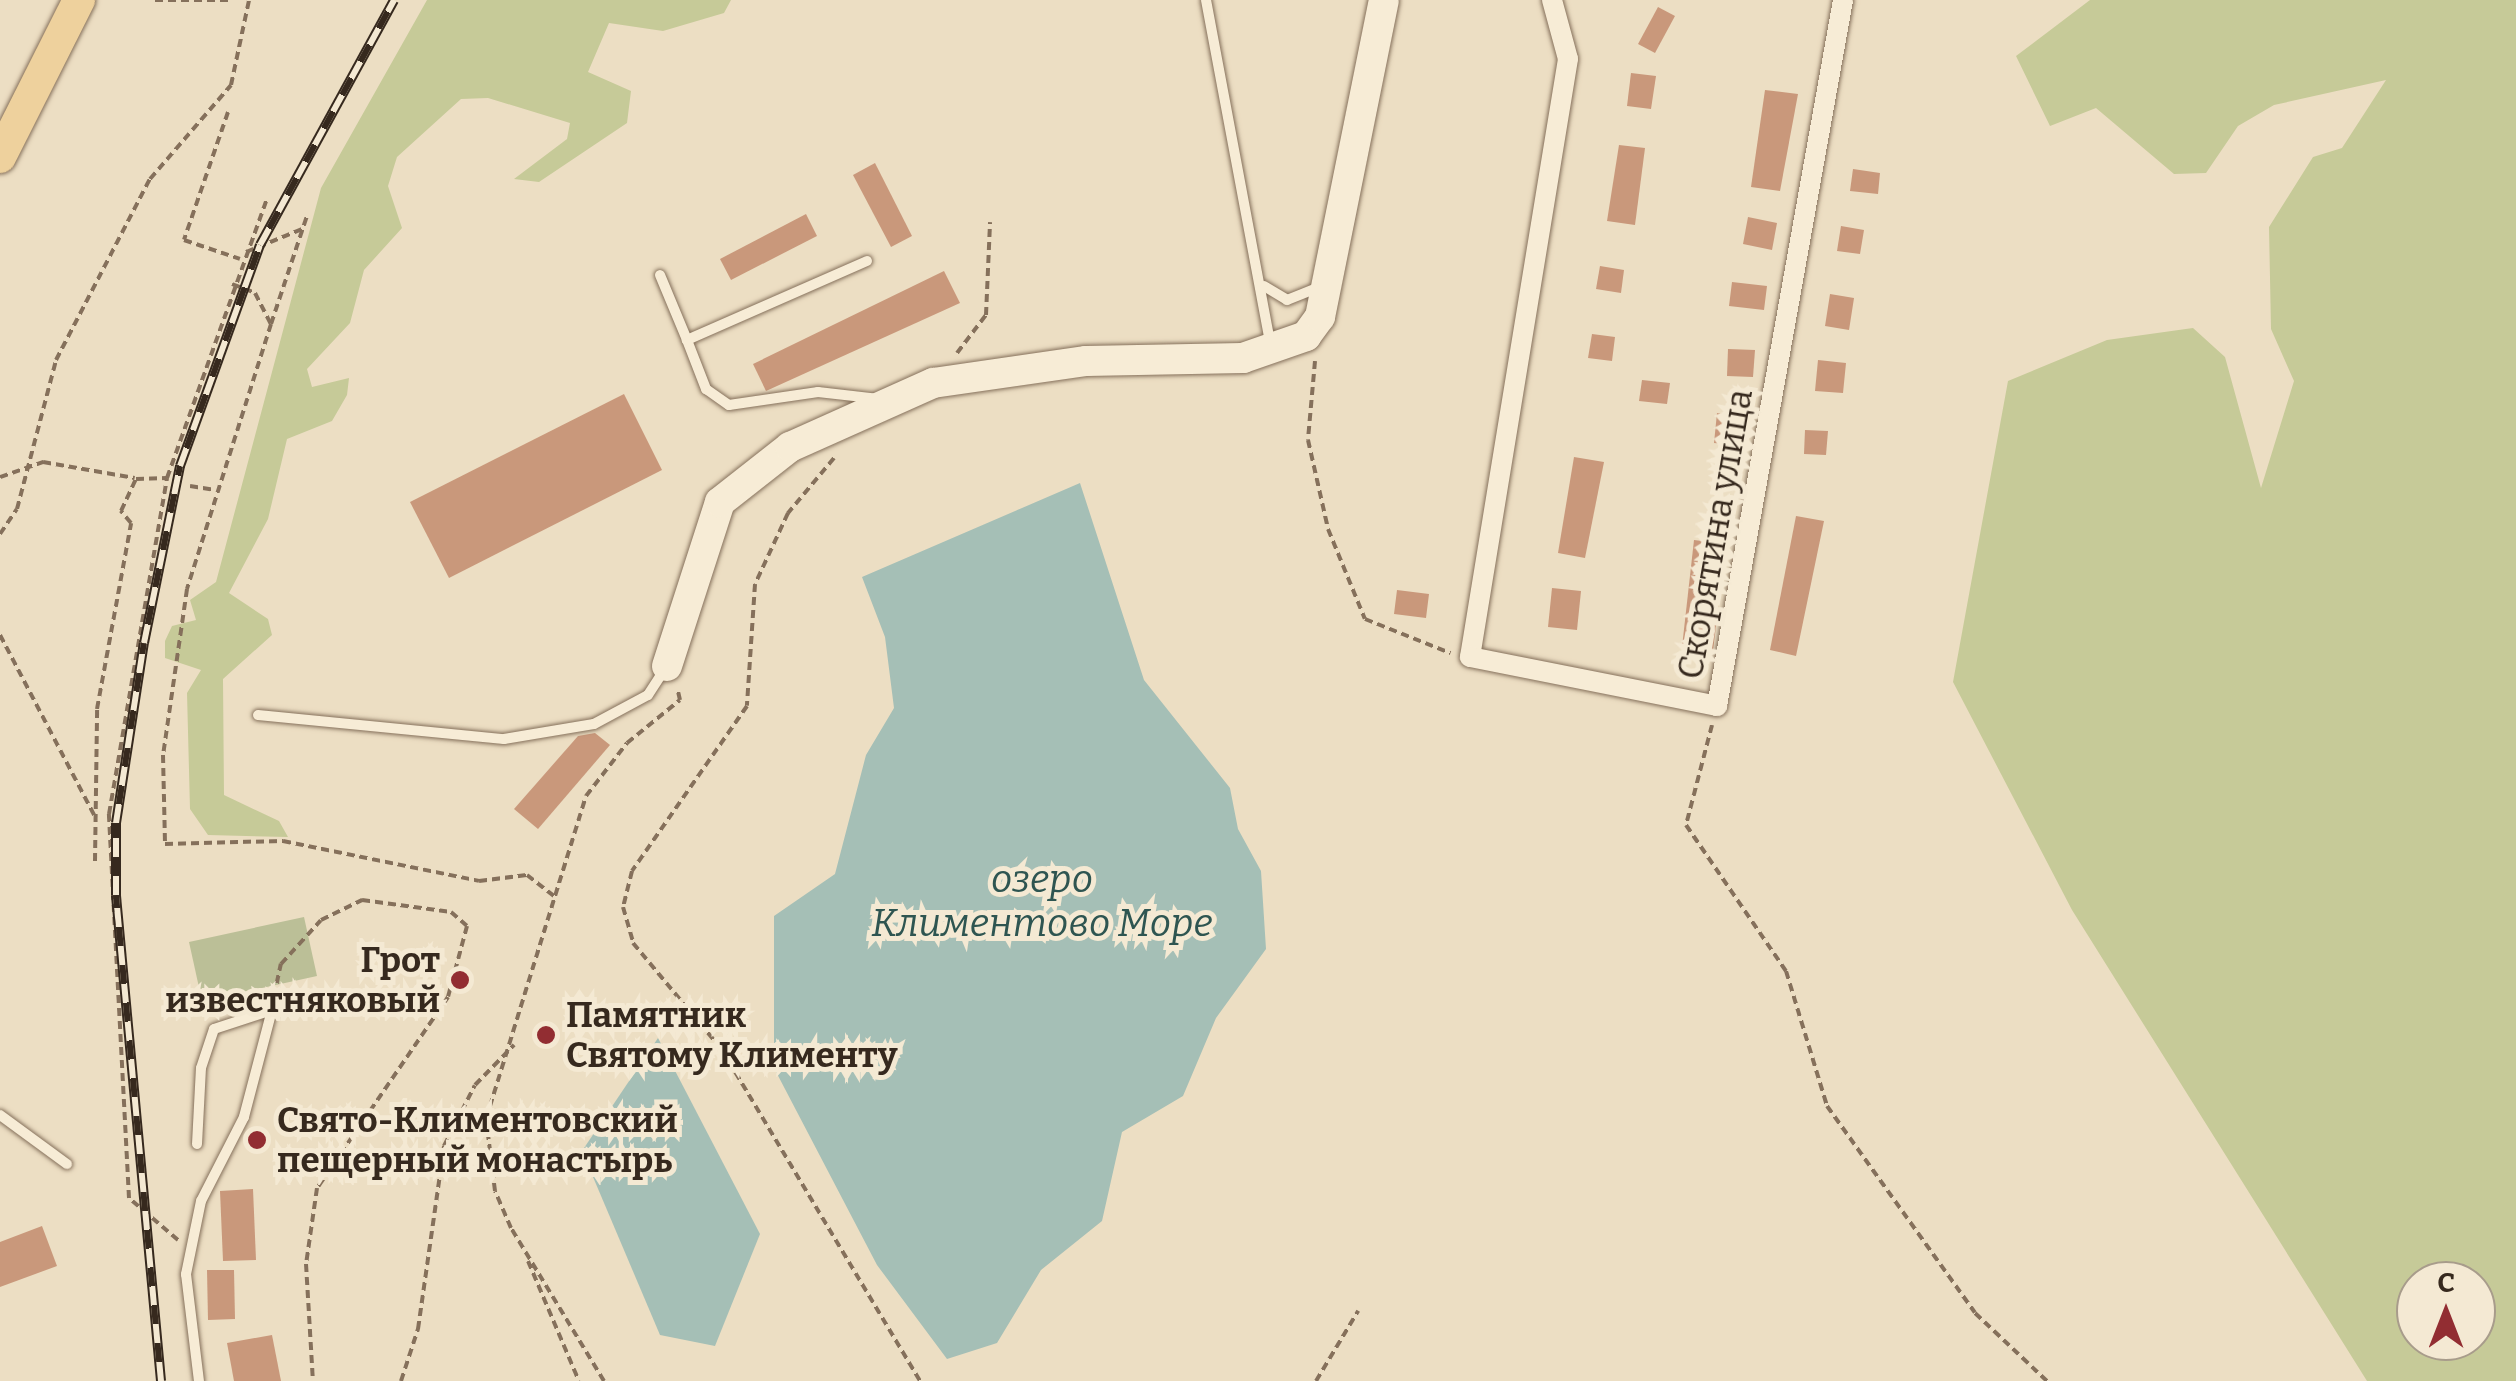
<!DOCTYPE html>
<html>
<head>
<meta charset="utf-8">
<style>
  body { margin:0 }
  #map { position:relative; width:2516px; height:1381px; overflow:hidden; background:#ecdec3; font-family:Bitter,serif }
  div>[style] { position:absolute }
  .green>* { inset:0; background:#c6ca98 }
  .cemetery>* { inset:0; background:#bbbf97 }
  .water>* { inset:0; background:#a5bfb6 }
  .building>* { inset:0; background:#c9987b }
  .path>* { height:4px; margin-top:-2px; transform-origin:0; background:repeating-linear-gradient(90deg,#85705b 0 8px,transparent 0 13px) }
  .roads { filter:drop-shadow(0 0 2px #85705b) drop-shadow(0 0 2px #85705b) }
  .lane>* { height:10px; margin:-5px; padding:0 5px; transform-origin:5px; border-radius:5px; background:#f7ecd6 }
  .street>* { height:20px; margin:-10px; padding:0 10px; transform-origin:10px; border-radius:10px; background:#f7ecd6 }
  .secondary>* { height:30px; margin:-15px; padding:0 15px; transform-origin:15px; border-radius:15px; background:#f7ecd6 }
  .primary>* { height:32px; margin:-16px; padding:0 16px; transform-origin:16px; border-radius:16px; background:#eed19d }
  .rail>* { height:10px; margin-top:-5px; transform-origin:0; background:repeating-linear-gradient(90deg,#f4e9d3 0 19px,#36291e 0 38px); box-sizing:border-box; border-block:2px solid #36291e }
  .dots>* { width:28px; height:28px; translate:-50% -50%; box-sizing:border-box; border:5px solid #f4e9d3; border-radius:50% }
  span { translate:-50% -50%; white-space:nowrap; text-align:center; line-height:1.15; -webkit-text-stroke:10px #f4e9d3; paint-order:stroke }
  .street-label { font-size:35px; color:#36291e }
  .poi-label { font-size:35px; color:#36291e; font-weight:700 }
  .right { translate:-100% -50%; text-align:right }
  .left { translate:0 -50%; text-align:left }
  .water-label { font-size:38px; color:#2e5551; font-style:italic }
  .north { position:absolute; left:2396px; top:1261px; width:100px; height:100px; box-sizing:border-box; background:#f4e9d3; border:2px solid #a89c8b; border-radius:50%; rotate:0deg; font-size:28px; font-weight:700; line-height:40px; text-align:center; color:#36291e }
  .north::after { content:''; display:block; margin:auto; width:35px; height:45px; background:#922d32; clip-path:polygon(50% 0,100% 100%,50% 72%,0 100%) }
</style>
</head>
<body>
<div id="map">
  <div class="green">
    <i style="clip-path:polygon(427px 0,731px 0,724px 13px,663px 31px,609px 23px,588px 72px,631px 91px,627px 123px,539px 182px,514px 179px,567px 139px,570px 123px,488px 98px,461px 99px,397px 157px,388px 186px,402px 228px,364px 270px,350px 323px,307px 369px,312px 387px,349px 378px,347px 395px,332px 421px,287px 439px,268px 519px,229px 593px,268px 619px,272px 635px,223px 679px,224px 795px,279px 821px,288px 837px,208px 835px,190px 809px,187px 693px,201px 670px,165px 658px,165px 641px,172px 626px,196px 620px,190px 600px,216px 582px,321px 188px)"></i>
    <i style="clip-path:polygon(evenodd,2090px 0,2516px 0,2516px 1381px,2367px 1381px,2072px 910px,1953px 682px,2008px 381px,2107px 340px,2193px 328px,2225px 357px,2261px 488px,2294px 381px,2271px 329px,2269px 227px,2313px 157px,2342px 148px,2386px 80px,2274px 105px,2238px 126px,2206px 173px,2174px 174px,2096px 108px,2050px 126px,2016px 56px,2090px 0,2476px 1281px,2476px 1341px,2416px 1341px,2416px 1281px,2476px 1281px)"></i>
  </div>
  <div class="cemetery">
    <i style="clip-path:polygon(304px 917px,317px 976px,202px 1001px,189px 942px)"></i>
  </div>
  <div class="water">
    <i style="clip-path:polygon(1080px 483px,1144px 680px,1230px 788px,1238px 829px,1261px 871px,1266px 949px,1216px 1018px,1183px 1096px,1122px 1132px,1102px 1221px,1041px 1270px,997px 1343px,947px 1359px,877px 1265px,774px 1068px,774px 916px,835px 874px,866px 755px,894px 708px,885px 637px,862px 577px)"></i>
    <i style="clip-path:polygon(658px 1038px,760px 1234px,715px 1346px,660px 1335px,582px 1151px)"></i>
  </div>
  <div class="building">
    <i style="clip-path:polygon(1658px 7px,1675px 16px,1655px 53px,1638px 44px)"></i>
    <i style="clip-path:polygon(1631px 73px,1656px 76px,1651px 109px,1627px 106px)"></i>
    <i style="clip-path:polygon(1765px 90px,1798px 94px,1780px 191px,1751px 187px)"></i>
    <i style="clip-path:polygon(1619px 145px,1645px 148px,1635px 225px,1607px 221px)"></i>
    <i style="clip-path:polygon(875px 163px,912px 236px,891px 247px,853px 175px)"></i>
    <i style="clip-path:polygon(1853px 169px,1880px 173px,1878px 194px,1850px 191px)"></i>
    <i style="clip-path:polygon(806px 214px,817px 236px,731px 280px,720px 259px)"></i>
    <i style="clip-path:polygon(1748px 217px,1777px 223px,1772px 250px,1743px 244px)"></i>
    <i style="clip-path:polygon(1841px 226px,1864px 230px,1860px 254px,1837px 251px)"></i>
    <i style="clip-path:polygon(1600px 266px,1624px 270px,1621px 293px,1596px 289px)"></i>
    <i style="clip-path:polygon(944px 271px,960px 303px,766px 391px,753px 364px)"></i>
    <i style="clip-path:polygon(1732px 282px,1767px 286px,1764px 310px,1729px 306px)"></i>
    <i style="clip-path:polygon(1830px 294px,1854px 298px,1849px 330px,1825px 326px)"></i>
    <i style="clip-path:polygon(1592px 334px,1615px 337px,1612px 361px,1588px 358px)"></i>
    <i style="clip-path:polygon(1728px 349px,1755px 350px,1753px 377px,1727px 376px)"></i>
    <i style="clip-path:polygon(1818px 360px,1846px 363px,1843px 393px,1815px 391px)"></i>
    <i style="clip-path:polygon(1642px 380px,1670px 383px,1667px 404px,1639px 401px)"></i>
    <i style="clip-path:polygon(624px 394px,662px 470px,449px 578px,410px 502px)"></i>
    <i style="clip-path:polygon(1717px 413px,1749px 416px,1746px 446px,1714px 443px)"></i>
    <i style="clip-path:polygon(1805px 430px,1828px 431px,1826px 455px,1804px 454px)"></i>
    <i style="clip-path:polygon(1574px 457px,1604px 462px,1585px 558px,1558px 553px)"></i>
    <i style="clip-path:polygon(1796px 516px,1824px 521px,1796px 656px,1770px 650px)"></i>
    <i style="clip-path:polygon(1694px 540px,1726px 544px,1713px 651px,1682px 647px)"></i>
    <i style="clip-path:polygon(1552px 588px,1581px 591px,1577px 630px,1548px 627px)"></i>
    <i style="clip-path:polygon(1397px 590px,1429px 594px,1426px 618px,1394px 614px)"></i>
    <i style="clip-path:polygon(595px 733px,610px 745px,538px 829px,514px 809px,578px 736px)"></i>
    <i style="clip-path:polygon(253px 1189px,256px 1260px,223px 1261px,220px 1191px)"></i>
    <i style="clip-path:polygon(42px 1226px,57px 1266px,0 1287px,0 1242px)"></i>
    <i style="clip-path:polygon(207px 1270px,234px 1270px,235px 1319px,208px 1320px)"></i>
    <i style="clip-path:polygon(272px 1335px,281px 1381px,234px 1381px,227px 1343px)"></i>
  </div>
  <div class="path">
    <i style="left:155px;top:0;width:73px"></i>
    <i style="left:228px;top:112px;width:135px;rotate:109deg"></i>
    <i style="left:184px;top:240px;width:59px;rotate:18.7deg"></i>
    <i style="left:246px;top:252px;width:61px;rotate:-22.3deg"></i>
    <i style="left:232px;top:284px;width:25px;rotate:21deg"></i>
    <i style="left:255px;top:293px;width:35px;rotate:63deg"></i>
    <i style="left:271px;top:324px;width:278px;rotate:107.6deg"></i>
    <i style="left:187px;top:589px;width:168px;rotate:98.2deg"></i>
    <i style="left:163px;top:755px;width:89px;rotate:88.7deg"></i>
    <i style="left:165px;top:844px;width:118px;rotate:-1.5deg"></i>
    <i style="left:283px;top:841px;width:200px;rotate:11.5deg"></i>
    <i style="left:479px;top:881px;width:48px;rotate:-7.1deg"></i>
    <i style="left:527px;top:875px;width:34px;rotate:38deg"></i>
    <i style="left:271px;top:324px;width:114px;rotate:-71.6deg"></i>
    <i style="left:957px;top:353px;width:48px;rotate:-52.7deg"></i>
    <i style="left:986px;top:315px;width:93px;rotate:-87.5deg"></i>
    <i style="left:1315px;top:361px;width:79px;rotate:95.1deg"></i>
    <i style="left:1308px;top:440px;width:91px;rotate:77.3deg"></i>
    <i style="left:1328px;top:529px;width:97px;rotate:67.7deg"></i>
    <i style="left:1365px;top:619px;width:92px;rotate:21.8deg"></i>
    <i style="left:834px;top:458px;width:72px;rotate:129.9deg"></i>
    <i style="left:788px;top:513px;width:78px;rotate:114.9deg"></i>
    <i style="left:755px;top:584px;width:122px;rotate:93.8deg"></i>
    <i style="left:747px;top:706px;width:201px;rotate:124.9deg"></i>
    <i style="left:632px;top:871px;width:37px;rotate:104deg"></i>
    <i style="left:623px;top:907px;width:37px;rotate:74deg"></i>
    <i style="left:633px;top:943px;width:139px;rotate:50.2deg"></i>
    <i style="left:722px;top:1050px;width:386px;rotate:59.1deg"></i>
    <i style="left:0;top:477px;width:46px;rotate:-19.2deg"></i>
    <i style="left:43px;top:462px;width:93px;rotate:9.9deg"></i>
    <i style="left:190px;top:486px;width:24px;rotate:9deg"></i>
    <i style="left:0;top:534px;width:30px;rotate:-56deg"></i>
    <i style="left:17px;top:509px;width:154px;rotate:-75.3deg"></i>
    <i style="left:56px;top:360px;width:204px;rotate:-62.6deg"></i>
    <i style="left:150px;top:179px;width:124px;rotate:-49.2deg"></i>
    <i style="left:231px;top:85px;width:87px;rotate:-78deg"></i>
    <i style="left:0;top:635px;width:205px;rotate:62.4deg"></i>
    <i style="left:1712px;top:725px;width:103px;rotate:104.6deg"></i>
    <i style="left:1686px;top:825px;width:177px;rotate:55.6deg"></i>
    <i style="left:1786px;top:971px;width:141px;rotate:73.1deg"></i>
    <i style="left:1827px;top:1106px;width:254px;rotate:54.4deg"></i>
    <i style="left:1975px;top:1313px;width:99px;rotate:43.4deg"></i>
    <i style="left:95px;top:861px;width:152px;rotate:-89.2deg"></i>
    <i style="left:97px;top:709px;width:189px;rotate:-79.6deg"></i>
    <i style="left:131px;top:523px;width:16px;rotate:-130deg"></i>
    <i style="left:121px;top:511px;width:35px;rotate:-65deg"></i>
    <i style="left:136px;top:479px;width:31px;rotate:-2deg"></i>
    <i style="left:274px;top:996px;width:33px;rotate:-78deg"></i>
    <i style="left:281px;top:964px;width:59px;rotate:-47.7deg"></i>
    <i style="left:321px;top:920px;width:46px;rotate:-26deg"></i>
    <i style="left:362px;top:900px;width:90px;rotate:7.7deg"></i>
    <i style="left:451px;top:912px;width:21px;rotate:41deg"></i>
    <i style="left:467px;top:926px;width:73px;rotate:105deg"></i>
    <i style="left:448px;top:997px;width:232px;rotate:124.4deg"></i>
    <i style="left:317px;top:1188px;width:77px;rotate:98.2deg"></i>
    <i style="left:306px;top:1264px;width:117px;rotate:86.6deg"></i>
    <i style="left:178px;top:1240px;width:65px;rotate:-139.4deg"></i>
    <i style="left:129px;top:1198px;width:385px;rotate:-93deg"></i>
    <i style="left:109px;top:814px;width:341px;rotate:-80.2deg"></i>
    <i style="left:167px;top:478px;width:297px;rotate:-70.3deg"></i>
    <i style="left:528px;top:1261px;width:130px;rotate:67deg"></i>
    <i style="left:401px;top:1381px;width:55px;rotate:-71.9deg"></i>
    <i style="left:418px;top:1329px;width:185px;rotate:-81.9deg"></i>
    <i style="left:444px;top:1146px;width:68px;rotate:-63.1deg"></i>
    <i style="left:475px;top:1085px;width:56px;rotate:-45.7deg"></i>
    <i style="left:604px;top:1381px;width:179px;rotate:-121.3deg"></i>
    <i style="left:511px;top:1228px;width:40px;rotate:-113.4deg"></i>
    <i style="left:495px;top:1191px;width:73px;rotate:-97.1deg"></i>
    <i style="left:486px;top:1119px;width:338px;rotate:-72.8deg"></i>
    <i style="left:586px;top:796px;width:67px;rotate:-52.3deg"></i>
    <i style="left:627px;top:743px;width:68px;rotate:-39.1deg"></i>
    <i style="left:680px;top:700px;width:9px;rotate:-103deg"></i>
    <i style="left:1316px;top:1381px;width:82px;rotate:-59deg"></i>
  </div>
  <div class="roads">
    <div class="lane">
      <i style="left:1206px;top:0;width:349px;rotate:79.4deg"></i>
      <i style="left:867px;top:261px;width:197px;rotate:156.3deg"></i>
      <i style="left:687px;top:340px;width:53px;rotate:68.8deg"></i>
      <i style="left:706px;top:389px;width:28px;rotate:35deg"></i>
      <i style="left:729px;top:405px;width:90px;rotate:-8.3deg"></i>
      <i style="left:818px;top:392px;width:61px;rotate:6.5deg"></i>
      <i style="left:660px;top:275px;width:70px;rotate:67.4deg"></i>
      <i style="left:1264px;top:286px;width:27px;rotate:31deg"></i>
      <i style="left:1287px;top:300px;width:35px;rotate:-22deg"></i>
      <i style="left:258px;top:715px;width:247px;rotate:5.6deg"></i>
      <i style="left:504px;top:739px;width:91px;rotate:-9.5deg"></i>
      <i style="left:594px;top:724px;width:61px;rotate:-28.2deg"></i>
      <i style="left:648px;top:695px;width:33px;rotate:-57deg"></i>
      <i style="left:0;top:1115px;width:83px;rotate:36.2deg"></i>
      <i style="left:197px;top:1144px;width:76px;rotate:-87deg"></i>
      <i style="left:201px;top:1068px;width:41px;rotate:-71.6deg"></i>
      <i style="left:214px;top:1029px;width:61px;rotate:-18.1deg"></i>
      <i style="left:272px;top:1010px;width:111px;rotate:104.7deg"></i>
      <i style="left:244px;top:1117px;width:94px;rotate:117.1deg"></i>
      <i style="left:201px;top:1201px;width:75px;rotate:101.6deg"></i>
      <i style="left:186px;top:1274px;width:108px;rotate:83.1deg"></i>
    </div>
    <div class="street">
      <i style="left:1552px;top:0;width:61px;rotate:74.8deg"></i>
      <i style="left:1568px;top:59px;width:606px;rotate:99.31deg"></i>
      <i style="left:1470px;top:657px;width:252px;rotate:11.2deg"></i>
      <i style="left:1717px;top:706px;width:717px;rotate:-79.88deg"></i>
    </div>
    <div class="secondary">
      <i style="left:667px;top:666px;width:172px;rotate:-72.1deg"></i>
      <i style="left:720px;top:502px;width:89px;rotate:-38.2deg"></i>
      <i style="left:790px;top:447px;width:157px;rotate:-24.1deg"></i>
      <i style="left:933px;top:383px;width:155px;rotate:-8.2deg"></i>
      <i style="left:1086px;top:361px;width:157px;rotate:-1.1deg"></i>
      <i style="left:1243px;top:358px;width:67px;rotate:-19.2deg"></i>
      <i style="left:1306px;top:336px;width:24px;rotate:-54deg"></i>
      <i style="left:1320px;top:317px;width:323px;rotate:-78.6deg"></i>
    </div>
    <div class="primary">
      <i style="left:0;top:157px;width:176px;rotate:-63.3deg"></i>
    </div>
  </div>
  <div class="rail">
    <i style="left:161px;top:1381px;width:488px;rotate:-95.3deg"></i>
    <i style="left:116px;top:895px;width:72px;rotate:-90deg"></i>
    <i style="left:116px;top:823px;width:182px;rotate:-81.2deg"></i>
    <i style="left:144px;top:643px;width:181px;rotate:-78.5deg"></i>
    <i style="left:180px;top:466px;width:235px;rotate:-70.1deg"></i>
    <i style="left:260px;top:245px;width:279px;rotate:-61.3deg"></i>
  </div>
  <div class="dots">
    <i style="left:460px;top:980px;background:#922d32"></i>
    <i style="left:546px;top:1035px;background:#922d32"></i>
    <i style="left:257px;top:1140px;background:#922d32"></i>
  </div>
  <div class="street-label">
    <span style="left:1715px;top:534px;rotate:-80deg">Скорятина улица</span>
  </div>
  <div class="poi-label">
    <span class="right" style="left:440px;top:980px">Грот<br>известняковый</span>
    <span class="left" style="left:566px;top:1035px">Памятник<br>Святому Клименту</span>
    <span class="left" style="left:277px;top:1140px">Свято-Климентовский<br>пещерный монастырь</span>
  </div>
  <div class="water-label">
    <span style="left:1042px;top:902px">озеро<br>Климентово Море</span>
  </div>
  <div class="north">С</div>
</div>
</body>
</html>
